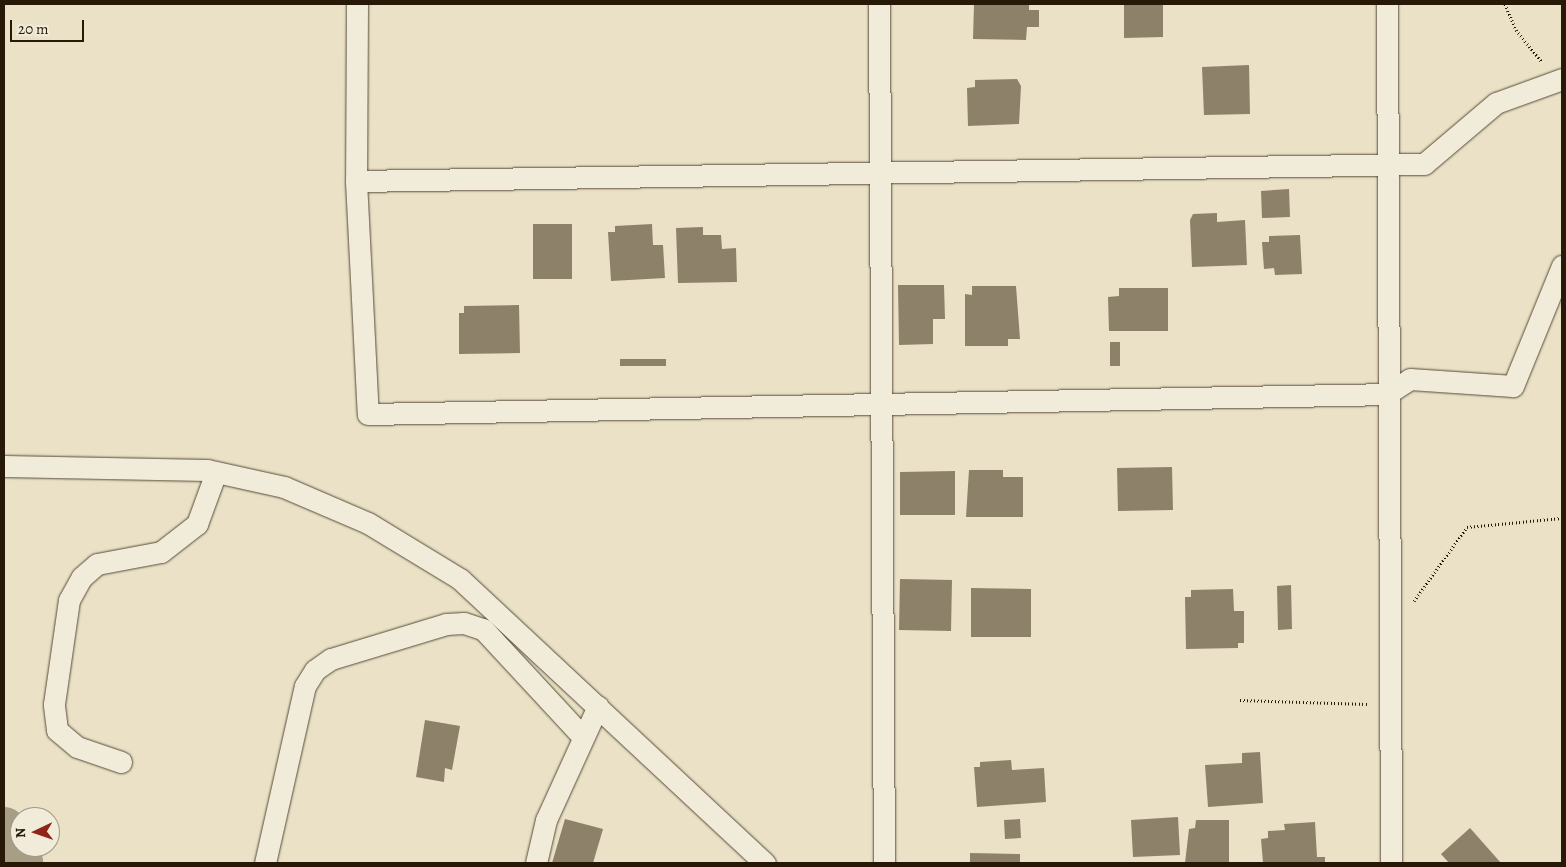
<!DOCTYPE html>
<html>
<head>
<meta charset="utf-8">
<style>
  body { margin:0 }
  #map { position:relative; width:1566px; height:867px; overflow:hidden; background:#eae1c6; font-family:Alegreya,serif }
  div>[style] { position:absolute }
  .river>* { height:44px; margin:-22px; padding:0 22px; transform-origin:22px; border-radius:22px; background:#a89d85 }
  .building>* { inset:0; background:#8d816a }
  .path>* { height:3px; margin-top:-1.5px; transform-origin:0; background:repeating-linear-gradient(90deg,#281807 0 1px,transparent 0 3.5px) }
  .roads { filter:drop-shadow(0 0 1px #584a37) drop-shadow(0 0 1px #584a37) }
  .street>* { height:21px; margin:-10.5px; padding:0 10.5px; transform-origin:10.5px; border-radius:10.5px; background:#f1ecda }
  span { translate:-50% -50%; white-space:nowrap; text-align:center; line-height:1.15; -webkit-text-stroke:4.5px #f1ecda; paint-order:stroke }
  .frame { position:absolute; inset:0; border:5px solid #281807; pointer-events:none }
  .north { position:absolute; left:10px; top:807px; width:50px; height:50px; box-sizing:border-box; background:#f1ecda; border:1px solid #a19786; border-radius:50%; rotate:267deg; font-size:14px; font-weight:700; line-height:20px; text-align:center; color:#281807 }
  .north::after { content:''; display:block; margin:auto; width:18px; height:22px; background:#8f2418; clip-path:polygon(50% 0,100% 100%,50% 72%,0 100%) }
  .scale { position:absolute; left:10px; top:20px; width:74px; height:22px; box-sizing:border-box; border:2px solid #281807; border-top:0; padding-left:6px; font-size:15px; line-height:18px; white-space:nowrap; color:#281807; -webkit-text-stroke:4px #f1ecda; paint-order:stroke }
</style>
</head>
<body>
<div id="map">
  <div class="river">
    <i style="left:4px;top:829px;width:38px;rotate:63deg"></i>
  </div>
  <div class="building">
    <i style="clip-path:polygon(974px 4px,1029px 4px,1029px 10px,1039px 10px,1039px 27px,1027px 27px,1026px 40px,973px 39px)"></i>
    <i style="clip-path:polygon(1124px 4px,1163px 4px,1163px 37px,1124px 38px)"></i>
    <i style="clip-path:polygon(1249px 65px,1250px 114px,1204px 115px,1202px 67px)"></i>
    <i style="clip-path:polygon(1017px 79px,1021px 86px,1019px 124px,968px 126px,967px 88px,975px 87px,975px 80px)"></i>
    <i style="clip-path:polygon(1289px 189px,1290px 217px,1262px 218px,1261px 191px)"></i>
    <i style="clip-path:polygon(1217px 213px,1217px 222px,1245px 220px,1247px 265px,1192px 267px,1190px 220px,1193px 214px)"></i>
    <i style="clip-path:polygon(533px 224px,572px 224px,572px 279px,533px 279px)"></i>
    <i style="clip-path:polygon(652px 224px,653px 245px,663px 245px,665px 278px,611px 281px,608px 232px,615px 232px,615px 226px)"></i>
    <i style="clip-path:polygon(703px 227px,703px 235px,721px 235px,722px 249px,736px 248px,737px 282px,678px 283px,676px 228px)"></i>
    <i style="clip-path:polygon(1300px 235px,1302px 274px,1275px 275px,1274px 268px,1264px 269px,1262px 242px,1269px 242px,1269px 236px)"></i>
    <i style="clip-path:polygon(898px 285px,944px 285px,945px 319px,933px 319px,933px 344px,899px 345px)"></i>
    <i style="clip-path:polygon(972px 286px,1016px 286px,1020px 339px,1008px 339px,1008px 346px,965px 346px,965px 294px,972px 295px)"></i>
    <i style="clip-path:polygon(1119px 288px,1168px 288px,1168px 331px,1109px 331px,1108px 297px,1119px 296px)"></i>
    <i style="clip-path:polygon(519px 305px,520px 353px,459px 354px,459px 313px,464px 313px,464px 306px)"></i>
    <i style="clip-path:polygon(1110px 342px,1120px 342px,1120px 366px,1110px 366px)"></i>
    <i style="clip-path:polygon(620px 359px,666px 359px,666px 366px,620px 366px)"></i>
    <i style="clip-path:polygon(1172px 467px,1173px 510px,1118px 511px,1117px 468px)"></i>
    <i style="clip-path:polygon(969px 470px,1003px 470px,1003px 477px,1023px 477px,1023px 517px,966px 517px)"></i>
    <i style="clip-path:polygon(955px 471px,955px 515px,900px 515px,900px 472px)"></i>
    <i style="clip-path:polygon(900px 579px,952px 580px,951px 631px,899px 630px)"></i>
    <i style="clip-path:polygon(1291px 585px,1292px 629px,1278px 630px,1277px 586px)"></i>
    <i style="clip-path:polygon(971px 588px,1031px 589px,1031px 637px,971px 637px)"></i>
    <i style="clip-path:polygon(1233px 589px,1234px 611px,1244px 611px,1244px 643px,1238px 643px,1238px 648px,1186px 649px,1185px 597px,1191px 597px,1191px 590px)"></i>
    <i style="clip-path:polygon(425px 720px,460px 726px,452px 770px,445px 768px,444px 782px,416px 777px)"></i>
    <i style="clip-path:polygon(1260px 752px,1263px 803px,1208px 807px,1205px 765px,1242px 763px,1242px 753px)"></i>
    <i style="clip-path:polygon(1011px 760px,1012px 770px,1044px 768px,1046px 802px,977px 807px,974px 767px,980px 767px,980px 762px)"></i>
    <i style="clip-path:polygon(1178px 817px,1180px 855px,1133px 857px,1131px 820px)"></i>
    <i style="clip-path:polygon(565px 819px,603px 829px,593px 863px,552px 863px)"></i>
    <i style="clip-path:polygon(1020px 819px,1021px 838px,1005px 839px,1004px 820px)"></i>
    <i style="clip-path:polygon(1196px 820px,1229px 820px,1229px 863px,1185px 863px,1189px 829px,1195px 828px)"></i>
    <i style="clip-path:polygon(1315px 822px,1317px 857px,1325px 857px,1325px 863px,1263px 863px,1261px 839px,1268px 838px,1268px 831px,1285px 830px,1284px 824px)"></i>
    <i style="clip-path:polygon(1470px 828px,1501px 863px,1449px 863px,1441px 854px)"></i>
    <i style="clip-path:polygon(970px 853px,1020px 854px,1020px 863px,970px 863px)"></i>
  </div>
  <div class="path">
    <i style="left:1505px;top:4px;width:28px;rotate:67deg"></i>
    <i style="left:1516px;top:30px;width:41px;rotate:50.9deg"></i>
    <i style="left:1414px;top:601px;width:91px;rotate:-54.4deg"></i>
    <i style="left:1467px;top:527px;width:95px;rotate:-5.4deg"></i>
    <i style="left:1240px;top:700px;width:127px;rotate:1.8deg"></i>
  </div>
  <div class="roads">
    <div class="street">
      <i style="left:357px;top:4px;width:177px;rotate:90.3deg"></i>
      <i style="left:356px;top:181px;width:233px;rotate:87.1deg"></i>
      <i style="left:368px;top:414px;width:1019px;rotate:-1.12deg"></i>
      <i style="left:1387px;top:394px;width:27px;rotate:-33deg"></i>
      <i style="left:1410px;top:379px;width:103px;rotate:3.9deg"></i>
      <i style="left:1513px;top:386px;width:130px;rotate:-67.8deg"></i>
      <i style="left:879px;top:4px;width:859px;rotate:89.67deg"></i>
      <i style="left:1387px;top:4px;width:859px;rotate:89.73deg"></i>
      <i style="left:356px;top:181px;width:1068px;rotate:-0.91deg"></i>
      <i style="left:1424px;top:164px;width:94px;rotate:-40.3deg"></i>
      <i style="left:1496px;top:103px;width:70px;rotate:-20deg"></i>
      <i style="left:4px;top:466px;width:203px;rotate:1.1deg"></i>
      <i style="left:207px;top:470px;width:79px;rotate:12.4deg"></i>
      <i style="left:284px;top:487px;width:91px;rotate:23.2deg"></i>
      <i style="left:368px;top:523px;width:108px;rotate:31.3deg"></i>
      <i style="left:460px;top:579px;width:417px;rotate:43deg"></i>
      <i style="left:121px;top:762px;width:46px;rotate:-161.2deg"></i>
      <i style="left:77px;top:747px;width:26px;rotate:-140deg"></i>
      <i style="left:57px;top:730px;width:26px;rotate:-97deg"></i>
      <i style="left:54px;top:704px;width:105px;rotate:-81.8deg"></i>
      <i style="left:69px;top:600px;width:26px;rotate:-61deg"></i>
      <i style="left:82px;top:577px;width:20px;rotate:-41deg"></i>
      <i style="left:97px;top:564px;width:65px;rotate:-10.6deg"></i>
      <i style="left:161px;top:552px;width:46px;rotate:-37.9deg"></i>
      <i style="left:197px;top:524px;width:55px;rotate:-69.9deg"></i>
      <i style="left:265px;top:863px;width:181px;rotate:-77.3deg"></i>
      <i style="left:305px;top:686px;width:19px;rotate:-58deg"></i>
      <i style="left:315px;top:670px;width:19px;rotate:-35deg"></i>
      <i style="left:331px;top:659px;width:120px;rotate:-16.9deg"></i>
      <i style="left:446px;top:624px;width:18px;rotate:-3deg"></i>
      <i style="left:464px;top:623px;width:20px;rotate:18deg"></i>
      <i style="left:483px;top:629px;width:147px;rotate:47.2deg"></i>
      <i style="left:536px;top:863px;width:44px;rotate:-76.9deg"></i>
      <i style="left:546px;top:820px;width:125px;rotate:-65.5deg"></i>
    </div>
  </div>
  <div class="frame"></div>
  <div class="north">N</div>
  <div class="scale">20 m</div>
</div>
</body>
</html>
